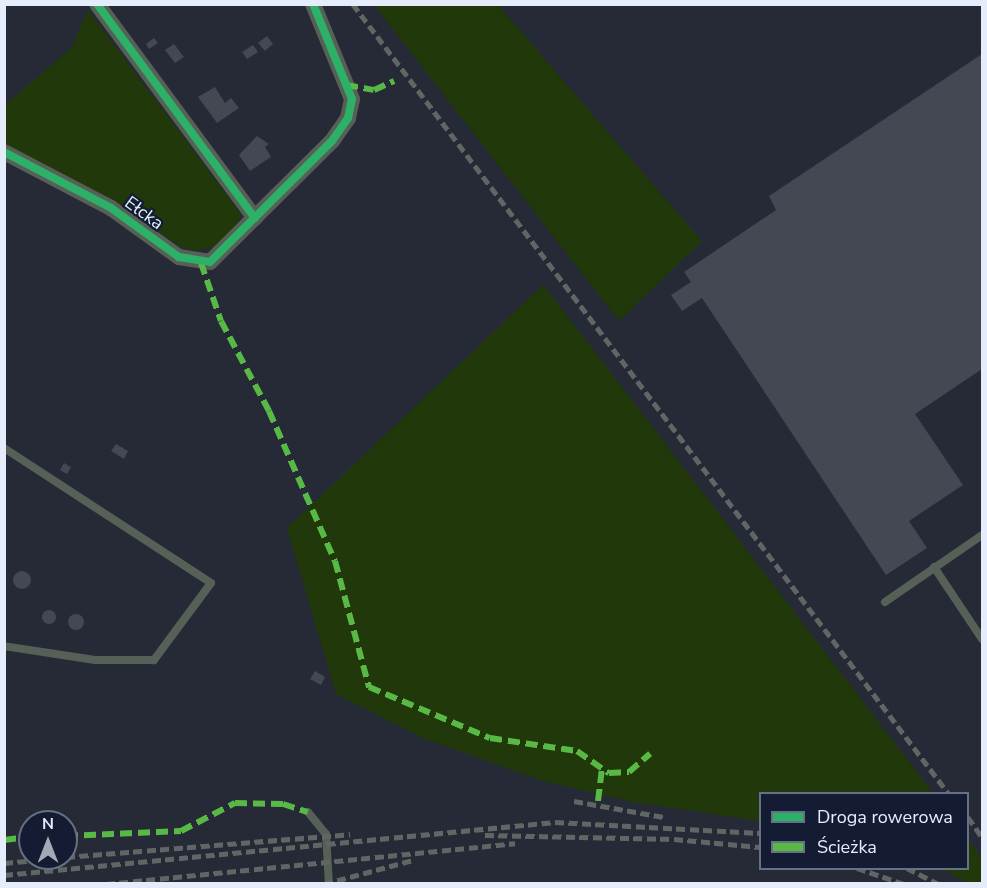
<!DOCTYPE html>
<html>
<head>
<meta charset="utf-8">
<style>
  body { margin:0 }
  #map { position:relative; width:987px; height:888px; overflow:hidden; background:#252a36; font-family:"Nunito Sans",sans-serif }
  div>[style] { position:absolute }
  .green>* { inset:0; background:#21380a }
  .building>* { inset:0; background:#434853 }
  .round { border-radius:50% }
  .lane>* { height:8px; margin:-4px; padding:0 4px; transform-origin:4px; border-radius:4px; background:#576057 }
  .street>* { height:16px; margin:-8px; padding:0 8px; transform-origin:8px; border-radius:8px; background:#576057 }
  .rail>* { height:4.5px; margin-top:-2.25px; transform-origin:0; background:repeating-linear-gradient(90deg,#606664 0 9px,transparent 0 13.5px) }
  .quiet>* { height:6px; margin-top:-3px; transform-origin:0; background:repeating-linear-gradient(90deg,#58b947 0 12px,transparent 0 18px) }
  .cycleway>* { height:8px; margin:-4px; padding:0 4px; transform-origin:4px; border-radius:4px; background:#2db169 }
  span { translate:-50% -50%; white-space:nowrap; text-align:center; line-height:1.15; -webkit-text-stroke:4.5px #141c34; paint-order:stroke }
  .street-label { font-size:18px; color:#e5edfd }
  .frame { position:absolute; inset:0; border:6px solid #e5edfd; pointer-events:none }
  .legend { position:absolute; left:759px; top:792px; width:210px; height:78px; box-sizing:border-box; background:#141c34; border:2px solid #687084; margin:0; padding:8px 10px; list-style:none; font-size:18px; color:#e5edfd }
  .legend li { display:flex; align-items:center; gap:12px; height:30px }
  .legend b { width:30px; border:2px solid #687084 }
  .north { position:absolute; left:18px; top:810px; width:60px; height:60px; box-sizing:border-box; background:#141c34; border:2px solid #687084; border-radius:50%; rotate:0deg; font-size:16px; font-weight:700; line-height:24px; text-align:center; color:#e5edfd }
  .north::after { content:''; display:block; margin:auto; width:21px; height:27px; background:#a2a9b7; clip-path:polygon(50% 0,100% 100%,50% 72%,0 100%) }
</style>
</head>
<body>
<div id="map">
  <div class="green">
    <i style="clip-path:polygon(374px 5px,498px 5px,702px 241px,619px 321px)"></i>
    <i style="clip-path:polygon(88px 10px,242px 215px,222px 245px,195px 251px,181px 247px,105px 196px,5px 144px,4px 106px,72px 47px)"></i>
    <i style="clip-path:polygon(543px 285px,592px 348px,933px 793px,760px 794px,760px 821px,633px 802px,543px 781px,425px 739px,336px 694px,287px 528px)"></i>
    <i style="clip-path:polygon(968px 839px,982px 859px,982px 883px,967px 883px,942px 869px,968px 868px)"></i>
  </div>
  <div class="building">
    <i style="clip-path:polygon(267px 36px,273px 44px,265px 51px,258px 43px)"></i>
    <i style="clip-path:polygon(154px 38px,158px 43px,149px 49px,146px 44px)"></i>
    <i style="clip-path:polygon(174px 44px,184px 57px,175px 63px,165px 50px)"></i>
    <i style="clip-path:polygon(253px 45px,258px 52px,247px 59px,242px 52px)"></i>
    <i style="clip-path:polygon(982px 54px,982px 369px,915px 414px,963px 485px,909px 521px,927px 548px,886px 575px,702px 298px,682px 311px,671px 295px,691px 282px,684px 272px,776px 210px,769px 196px)"></i>
    <i style="clip-path:polygon(215px 87px,225px 103px,231px 98px,239px 108px,217px 123px,198px 97px)"></i>
    <i style="clip-path:polygon(257px 136px,269px 144px,265px 147px,271px 157px,250px 171px,239px 155px)"></i>
    <i style="clip-path:polygon(116px 444px,128px 451px,124px 459px,111px 451px)"></i>
    <i style="clip-path:polygon(64px 463px,71px 467px,67px 474px,60px 470px)"></i>
    <i class="round" style="left:13px;top:571px;width:18px;height:18px"></i>
    <i class="round" style="left:42px;top:610px;width:14px;height:14px"></i>
    <i class="round" style="left:68px;top:614px;width:16px;height:16px"></i>
    <i style="clip-path:polygon(315px 671px,325px 677px,321px 685px,310px 679px)"></i>
  </div>
  <div class="lane">
    <i style="left:4px;top:448px;width:247px;rotate:33.1deg"></i>
    <i style="left:211px;top:583px;width:96px;rotate:126.5deg"></i>
    <i style="left:154px;top:660px;width:59px;rotate:180deg"></i>
    <i style="left:95px;top:660px;width:92px;rotate:-171.3deg"></i>
    <i style="left:934px;top:567px;width:87px;rotate:56.3deg"></i>
    <i style="left:885px;top:602px;width:118px;rotate:-34.6deg"></i>
    <i style="left:308px;top:812px;width:28px;rotate:51deg"></i>
    <i style="left:326px;top:834px;width:50px;rotate:86.6deg"></i>
  </div>
  <div class="street">
    <i style="left:97px;top:4px;width:266px;rotate:53.6deg"></i>
    <i style="left:4px;top:152px;width:121px;rotate:27.6deg"></i>
    <i style="left:111px;top:208px;width:84px;rotate:35.8deg"></i>
    <i style="left:179px;top:257px;width:31px;rotate:9deg"></i>
    <i style="left:210px;top:262px;width:172px;rotate:-44.8deg"></i>
    <i style="left:332px;top:141px;width:28px;rotate:-55deg"></i>
    <i style="left:348px;top:118px;width:19px;rotate:-78deg"></i>
    <i style="left:352px;top:99px;width:103px;rotate:-112.3deg"></i>
  </div>
  <div class="rail">
    <i style="left:353px;top:4px;width:990px;rotate:52.97deg"></i>
    <i style="left:574px;top:801px;width:91px;rotate:10.1deg"></i>
    <i style="left:968px;top:817px;width:24px;rotate:55deg"></i>
    <i style="left:485px;top:835px;width:189px;rotate:1.2deg"></i>
    <i style="left:674px;top:839px;width:86px;rotate:5.3deg"></i>
    <i style="left:66px;top:857px;width:285px;rotate:-4.6deg"></i>
    <i style="left:4px;top:863px;width:55px;rotate:-5.2deg"></i>
    <i style="left:857px;top:868px;width:50px;rotate:18.8deg"></i>
    <i style="left:907px;top:868px;width:36px;rotate:27deg"></i>
    <i style="left:4px;top:875px;width:554px;rotate:-5.49deg"></i>
    <i style="left:555px;top:822px;width:205px;rotate:3.1deg"></i>
    <i style="left:106px;top:884px;width:411px;rotate:-5.7deg"></i>
    <i style="left:324px;top:884px;width:92px;rotate:-15.1deg"></i>
  </div>
  <div class="quiet">
    <i style="left:346px;top:85px;width:28px;rotate:10deg"></i>
    <i style="left:374px;top:90px;width:22px;rotate:-24deg"></i>
    <i style="left:201px;top:263px;width:61px;rotate:71deg"></i>
    <i style="left:221px;top:321px;width:102px;rotate:61.9deg"></i>
    <i style="left:269px;top:411px;width:164px;rotate:66.3deg"></i>
    <i style="left:335px;top:561px;width:131px;rotate:74.9deg"></i>
    <i style="left:369px;top:687px;width:131px;rotate:22.9deg"></i>
    <i style="left:490px;top:738px;width:88px;rotate:8.5deg"></i>
    <i style="left:577px;top:751px;width:39px;rotate:35deg"></i>
    <i style="left:609px;top:773px;width:20px;rotate:-3deg"></i>
    <i style="left:629px;top:772px;width:28px;rotate:-41deg"></i>
    <i style="left:598px;top:801px;width:32px;rotate:-83deg"></i>
    <i style="left:66px;top:836px;width:115px;rotate:-2.5deg"></i>
    <i style="left:181px;top:831px;width:61px;rotate:-27.4deg"></i>
    <i style="left:235px;top:803px;width:48px;rotate:1.2deg"></i>
    <i style="left:283px;top:804px;width:26px;rotate:18deg"></i>
    <i style="left:4px;top:840px;width:26px;rotate:-7deg"></i>
  </div>
  <div class="cycleway">
    <i style="left:97px;top:4px;width:266px;rotate:53.6deg"></i>
    <i style="left:4px;top:152px;width:121px;rotate:27.6deg"></i>
    <i style="left:111px;top:208px;width:84px;rotate:35.8deg"></i>
    <i style="left:179px;top:257px;width:31px;rotate:9deg"></i>
    <i style="left:210px;top:262px;width:172px;rotate:-44.8deg"></i>
    <i style="left:332px;top:141px;width:28px;rotate:-55deg"></i>
    <i style="left:348px;top:118px;width:19px;rotate:-78deg"></i>
    <i style="left:352px;top:99px;width:103px;rotate:-112.3deg"></i>
  </div>
  <div class="street-label">
    <span style="left:144px;top:213px;rotate:36deg">Ełcka</span>
  </div>
  <div class="frame"></div>
  <ul class="legend">
  <li><b style="height:8px;background:#2db169"></b>Droga rowerowa</li>
  <li><b style="height:8px;background:#58b947"></b>Ścieżka</li>
  </ul>
  <div class="north">N</div>
</div>
</body>
</html>
